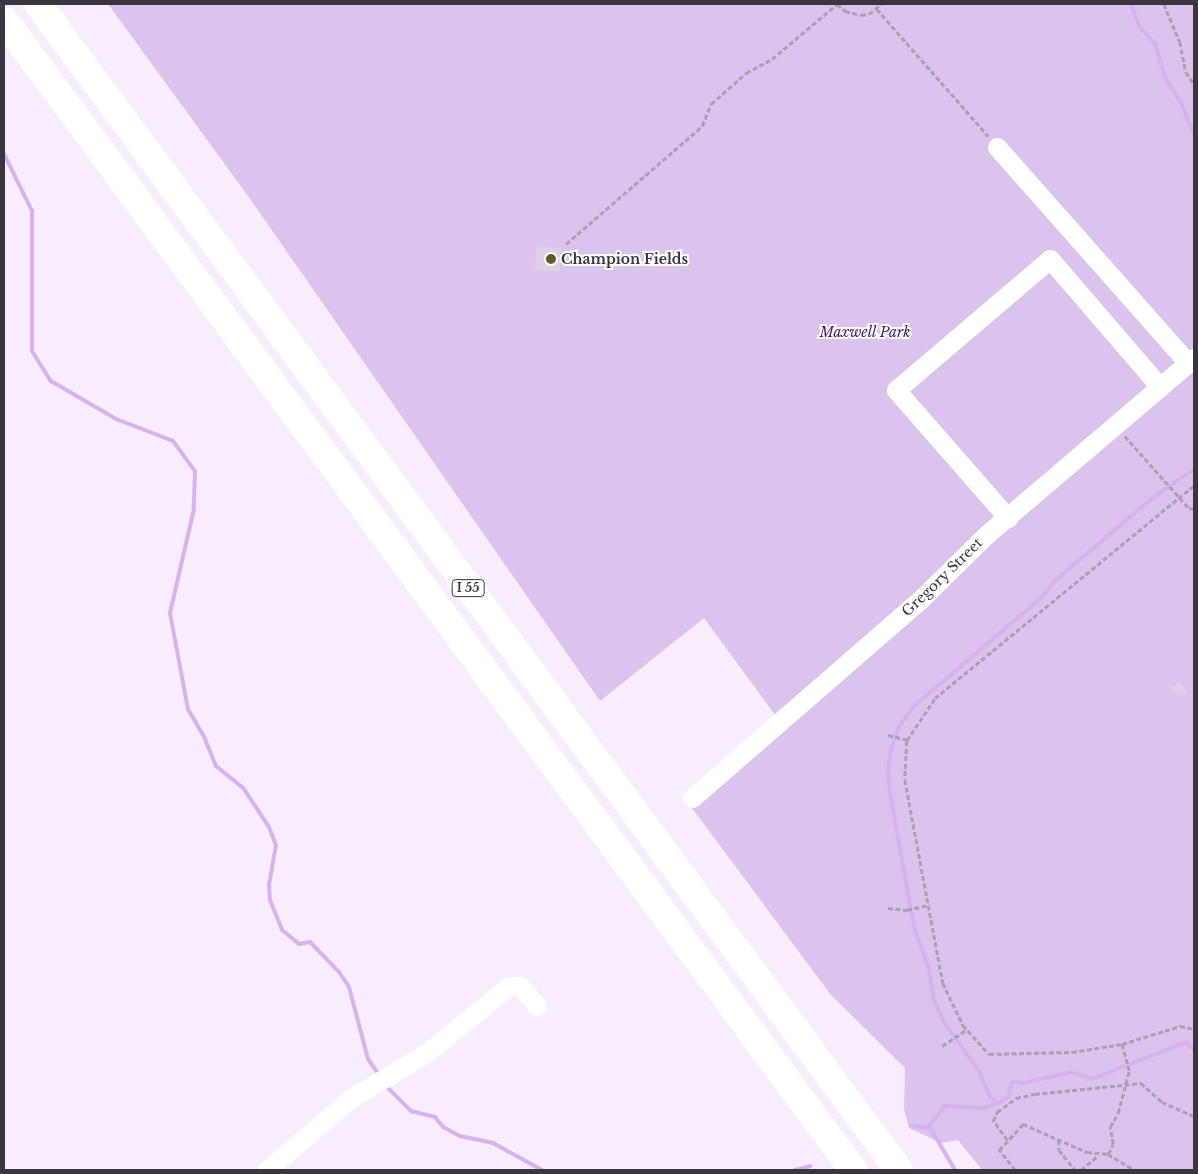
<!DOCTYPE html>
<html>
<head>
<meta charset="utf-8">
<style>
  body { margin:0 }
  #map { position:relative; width:1198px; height:1174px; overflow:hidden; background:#f7edfe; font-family:"Libre Baskerville",serif }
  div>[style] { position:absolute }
  .green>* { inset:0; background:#dcc3ed }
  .stream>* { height:4px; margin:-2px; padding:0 2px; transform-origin:2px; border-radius:2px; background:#d7b2ef }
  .building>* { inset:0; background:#ded1e6 }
  .path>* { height:2.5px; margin-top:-1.25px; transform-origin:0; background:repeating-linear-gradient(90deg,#a9a1af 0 5px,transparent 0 7.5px) }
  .minor>* { height:19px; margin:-9.5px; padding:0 9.5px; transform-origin:9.5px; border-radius:9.5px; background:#fff }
  .highway>* { height:28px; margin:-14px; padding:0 14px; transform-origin:14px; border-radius:14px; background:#fff }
  .dots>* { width:14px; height:14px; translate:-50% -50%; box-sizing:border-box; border:2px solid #fff; border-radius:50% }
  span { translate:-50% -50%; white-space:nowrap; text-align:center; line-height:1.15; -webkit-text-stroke:4px #fff; paint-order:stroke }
  .shield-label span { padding:1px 4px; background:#fff; border:1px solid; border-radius:4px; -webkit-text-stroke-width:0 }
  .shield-label { font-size:12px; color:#3a353e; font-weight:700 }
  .poi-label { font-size:14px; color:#3a353e; font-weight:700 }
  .left { translate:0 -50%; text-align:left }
  .park-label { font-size:14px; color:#47185f; font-style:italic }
  .street-label { font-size:14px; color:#3a353e }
  .frame { position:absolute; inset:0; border:5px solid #3a353e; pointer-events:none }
</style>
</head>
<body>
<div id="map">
  <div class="green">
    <i style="clip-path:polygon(108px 4px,1194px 4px,1194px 1170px,982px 1170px,958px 1140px,941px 1143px,909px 1128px,904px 1109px,905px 1068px,831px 995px,692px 808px,784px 727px,704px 618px,600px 701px,248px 196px)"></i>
  </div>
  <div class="stream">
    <i style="left:1131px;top:4px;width:23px;rotate:70deg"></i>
    <i style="left:1139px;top:26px;width:24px;rotate:48deg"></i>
    <i style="left:1155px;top:44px;width:37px;rotate:73deg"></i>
    <i style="left:1166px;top:79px;width:31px;rotate:58deg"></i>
    <i style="left:1182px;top:105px;width:31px;rotate:68deg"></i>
    <i style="left:4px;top:154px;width:64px;rotate:63.8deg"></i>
    <i style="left:32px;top:211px;width:140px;rotate:90deg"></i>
    <i style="left:32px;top:351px;width:36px;rotate:58deg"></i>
    <i style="left:51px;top:381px;width:75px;rotate:30.3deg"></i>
    <i style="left:116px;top:419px;width:61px;rotate:21.1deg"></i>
    <i style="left:173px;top:441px;width:37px;rotate:54deg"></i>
    <i style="left:195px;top:471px;width:38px;rotate:92deg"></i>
    <i style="left:194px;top:509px;width:107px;rotate:103deg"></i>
    <i style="left:170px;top:613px;width:98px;rotate:79.4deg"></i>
    <i style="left:188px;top:709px;width:34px;rotate:60deg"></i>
    <i style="left:205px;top:739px;width:29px;rotate:68deg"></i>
    <i style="left:216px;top:766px;width:36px;rotate:39deg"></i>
    <i style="left:244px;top:789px;width:45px;rotate:56.7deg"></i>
    <i style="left:269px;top:827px;width:19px;rotate:69deg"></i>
    <i style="left:276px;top:845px;width:39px;rotate:100deg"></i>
    <i style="left:269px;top:883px;width:17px;rotate:87deg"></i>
    <i style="left:270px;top:900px;width:32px;rotate:68deg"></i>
    <i style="left:282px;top:930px;width:22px;rotate:39deg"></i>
    <i style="left:299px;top:944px;width:11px;rotate:-10deg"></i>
    <i style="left:310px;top:942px;width:42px;rotate:46deg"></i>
    <i style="left:339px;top:972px;width:18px;rotate:56deg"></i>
    <i style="left:349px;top:987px;width:74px;rotate:75.2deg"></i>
    <i style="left:368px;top:1059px;width:16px;rotate:55deg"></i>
    <i style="left:388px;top:1088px;width:33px;rotate:45deg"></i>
    <i style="left:411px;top:1111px;width:25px;rotate:14deg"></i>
    <i style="left:435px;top:1117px;width:13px;rotate:51deg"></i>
    <i style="left:443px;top:1127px;width:19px;rotate:28deg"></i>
    <i style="left:460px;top:1136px;width:34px;rotate:12deg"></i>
    <i style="left:493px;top:1143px;width:56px;rotate:28.9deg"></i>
    <i style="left:998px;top:1103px;width:10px;rotate:-143deg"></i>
    <i style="left:990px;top:1097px;width:26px;rotate:-113deg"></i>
    <i style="left:980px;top:1073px;width:62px;rotate:-125.2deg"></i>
    <i style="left:944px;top:1022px;width:23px;rotate:-115deg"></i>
    <i style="left:934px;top:1001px;width:33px;rotate:-99deg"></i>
    <i style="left:929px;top:968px;width:39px;rotate:-111deg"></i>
    <i style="left:915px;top:932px;width:141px;rotate:-100.2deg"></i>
    <i style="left:890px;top:793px;width:25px;rotate:-95deg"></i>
    <i style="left:888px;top:768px;width:19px;rotate:-81deg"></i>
    <i style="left:891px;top:749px;width:22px;rotate:-72deg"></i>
    <i style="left:898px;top:728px;width:26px;rotate:-54deg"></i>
    <i style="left:913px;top:707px;width:168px;rotate:-40.4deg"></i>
    <i style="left:1041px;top:598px;width:23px;rotate:-50deg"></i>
    <i style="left:1056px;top:580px;width:123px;rotate:-40.4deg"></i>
    <i style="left:1150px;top:500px;width:54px;rotate:-35.2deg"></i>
    <i style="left:911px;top:1125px;width:20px;rotate:11deg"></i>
    <i style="left:931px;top:1129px;width:48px;rotate:59.7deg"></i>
    <i style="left:928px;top:1127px;width:27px;rotate:-51deg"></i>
    <i style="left:945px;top:1106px;width:38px;rotate:3deg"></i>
    <i style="left:983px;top:1108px;width:16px;rotate:-18deg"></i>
    <i style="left:998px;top:1103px;width:12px;rotate:-31deg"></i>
    <i style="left:1008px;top:1097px;width:16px;rotate:-75deg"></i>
    <i style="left:1012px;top:1082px;width:12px;rotate:5deg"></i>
    <i style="left:1024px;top:1083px;width:48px;rotate:-13.2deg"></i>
    <i style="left:1071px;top:1072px;width:22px;rotate:18deg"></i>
    <i style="left:1092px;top:1079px;width:96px;rotate:-21.5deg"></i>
    <i style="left:1181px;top:1044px;width:6px;rotate:-9deg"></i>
    <i style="left:1187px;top:1043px;width:10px;rotate:45deg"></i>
    <i style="left:795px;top:1170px;width:16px;rotate:-14deg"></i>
  </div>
  <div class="building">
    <i style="clip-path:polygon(536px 247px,561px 248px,560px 271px,535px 270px)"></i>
    <i style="clip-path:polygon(1180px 682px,1187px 691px,1179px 697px,1172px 688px)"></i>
  </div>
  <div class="path">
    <i style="left:837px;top:4px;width:11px;rotate:41deg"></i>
    <i style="left:845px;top:11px;width:16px;rotate:14deg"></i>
    <i style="left:861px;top:15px;width:8px;rotate:-7deg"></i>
    <i style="left:869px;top:14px;width:16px;rotate:-40deg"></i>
    <i style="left:1164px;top:4px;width:41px;rotate:67.2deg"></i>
    <i style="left:1180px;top:42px;width:31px;rotate:79deg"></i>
    <i style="left:1186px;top:72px;width:14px;rotate:56deg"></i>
    <i style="left:877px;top:9px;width:169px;rotate:48.8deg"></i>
    <i style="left:566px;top:244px;width:180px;rotate:-40.9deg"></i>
    <i style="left:702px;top:126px;width:24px;rotate:-68deg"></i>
    <i style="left:711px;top:104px;width:47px;rotate:-41.5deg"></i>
    <i style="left:746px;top:73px;width:30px;rotate:-28deg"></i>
    <i style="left:772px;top:59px;width:85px;rotate:-40.2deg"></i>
    <i style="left:1125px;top:436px;width:96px;rotate:48.4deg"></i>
    <i style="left:1189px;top:508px;width:5px;rotate:11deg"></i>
    <i style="left:1194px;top:486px;width:335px;rotate:140.6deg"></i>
    <i style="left:935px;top:699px;width:50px;rotate:123.7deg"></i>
    <i style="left:907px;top:741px;width:39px;rotate:93deg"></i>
    <i style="left:905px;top:780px;width:207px;rotate:79.4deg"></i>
    <i style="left:943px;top:983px;width:47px;rotate:64.5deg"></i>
    <i style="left:963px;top:1025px;width:39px;rotate:48deg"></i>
    <i style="left:989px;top:1054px;width:83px;rotate:-1.4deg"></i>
    <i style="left:1072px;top:1052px;width:51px;rotate:-9.1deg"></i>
    <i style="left:1122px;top:1044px;width:61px;rotate:-17.2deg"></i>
    <i style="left:1180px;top:1026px;width:14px;rotate:12deg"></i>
    <i style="left:888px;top:735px;width:21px;rotate:14deg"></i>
    <i style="left:888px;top:908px;width:19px;rotate:6deg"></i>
    <i style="left:907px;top:910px;width:23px;rotate:-13deg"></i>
    <i style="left:942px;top:1046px;width:30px;rotate:-34deg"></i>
    <i style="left:1007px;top:1140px;width:24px;rotate:-126deg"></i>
    <i style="left:993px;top:1121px;width:10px;rotate:-66deg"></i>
    <i style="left:997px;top:1112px;width:24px;rotate:-36deg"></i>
    <i style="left:1016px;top:1098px;width:19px;rotate:-12deg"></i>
    <i style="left:1035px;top:1094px;width:107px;rotate:-5.9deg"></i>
    <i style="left:1141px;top:1083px;width:28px;rotate:42deg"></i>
    <i style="left:1162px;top:1102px;width:35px;rotate:24deg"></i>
    <i style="left:1059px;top:1140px;width:10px;rotate:90deg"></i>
    <i style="left:1059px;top:1150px;width:26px;rotate:51deg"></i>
    <i style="left:1108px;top:1154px;width:11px;rotate:-63deg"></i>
    <i style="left:1113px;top:1144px;width:17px;rotate:-100deg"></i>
    <i style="left:1110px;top:1127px;width:16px;rotate:-60deg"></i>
    <i style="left:1118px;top:1113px;width:43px;rotate:-75.3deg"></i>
    <i style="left:1129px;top:1071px;width:28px;rotate:-105deg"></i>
    <i style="left:1015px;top:1170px;width:26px;rotate:-129deg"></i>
    <i style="left:999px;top:1150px;width:35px;rotate:-47deg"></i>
    <i style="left:1023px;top:1124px;width:70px;rotate:23.6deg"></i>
    <i style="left:1087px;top:1152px;width:21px;rotate:5deg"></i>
    <i style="left:1108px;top:1154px;width:31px;rotate:31deg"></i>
    <i style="left:1081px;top:1170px;width:23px;rotate:-40deg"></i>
  </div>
  <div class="minor">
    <i style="left:997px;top:147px;width:288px;rotate:48.5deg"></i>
    <i style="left:1008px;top:518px;width:170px;rotate:-131.2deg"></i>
    <i style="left:896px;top:390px;width:202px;rotate:-40.4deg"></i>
    <i style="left:1050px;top:259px;width:169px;rotate:49.3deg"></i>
    <i style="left:692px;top:798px;width:306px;rotate:-41deg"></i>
    <i style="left:923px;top:597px;width:88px;rotate:-44.5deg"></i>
    <i style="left:986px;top:535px;width:273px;rotate:-40.4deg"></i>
    <i style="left:267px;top:1170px;width:109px;rotate:-40.5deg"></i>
    <i style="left:350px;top:1099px;width:91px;rotate:-31.1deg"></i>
    <i style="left:428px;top:1052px;width:104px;rotate:-39.2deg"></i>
    <i style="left:509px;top:986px;width:11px"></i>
    <i style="left:520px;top:986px;width:26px;rotate:50deg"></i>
  </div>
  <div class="highway">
    <i style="left:38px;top:4px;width:1449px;rotate:53.56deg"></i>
    <i style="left:4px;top:20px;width:1429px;rotate:53.56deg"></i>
  </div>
  <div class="dots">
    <i style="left:551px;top:259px;background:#605a26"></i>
  </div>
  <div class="shield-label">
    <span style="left:468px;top:588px">I 55</span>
  </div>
  <div class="poi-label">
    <span class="left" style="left:561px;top:259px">Champion Fields</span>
  </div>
  <div class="park-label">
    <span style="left:865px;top:332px">Maxwell Park</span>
  </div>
  <div class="street-label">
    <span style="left:942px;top:577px;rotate:-44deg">Gregory Street</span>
  </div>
  <div class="frame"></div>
</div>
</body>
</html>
